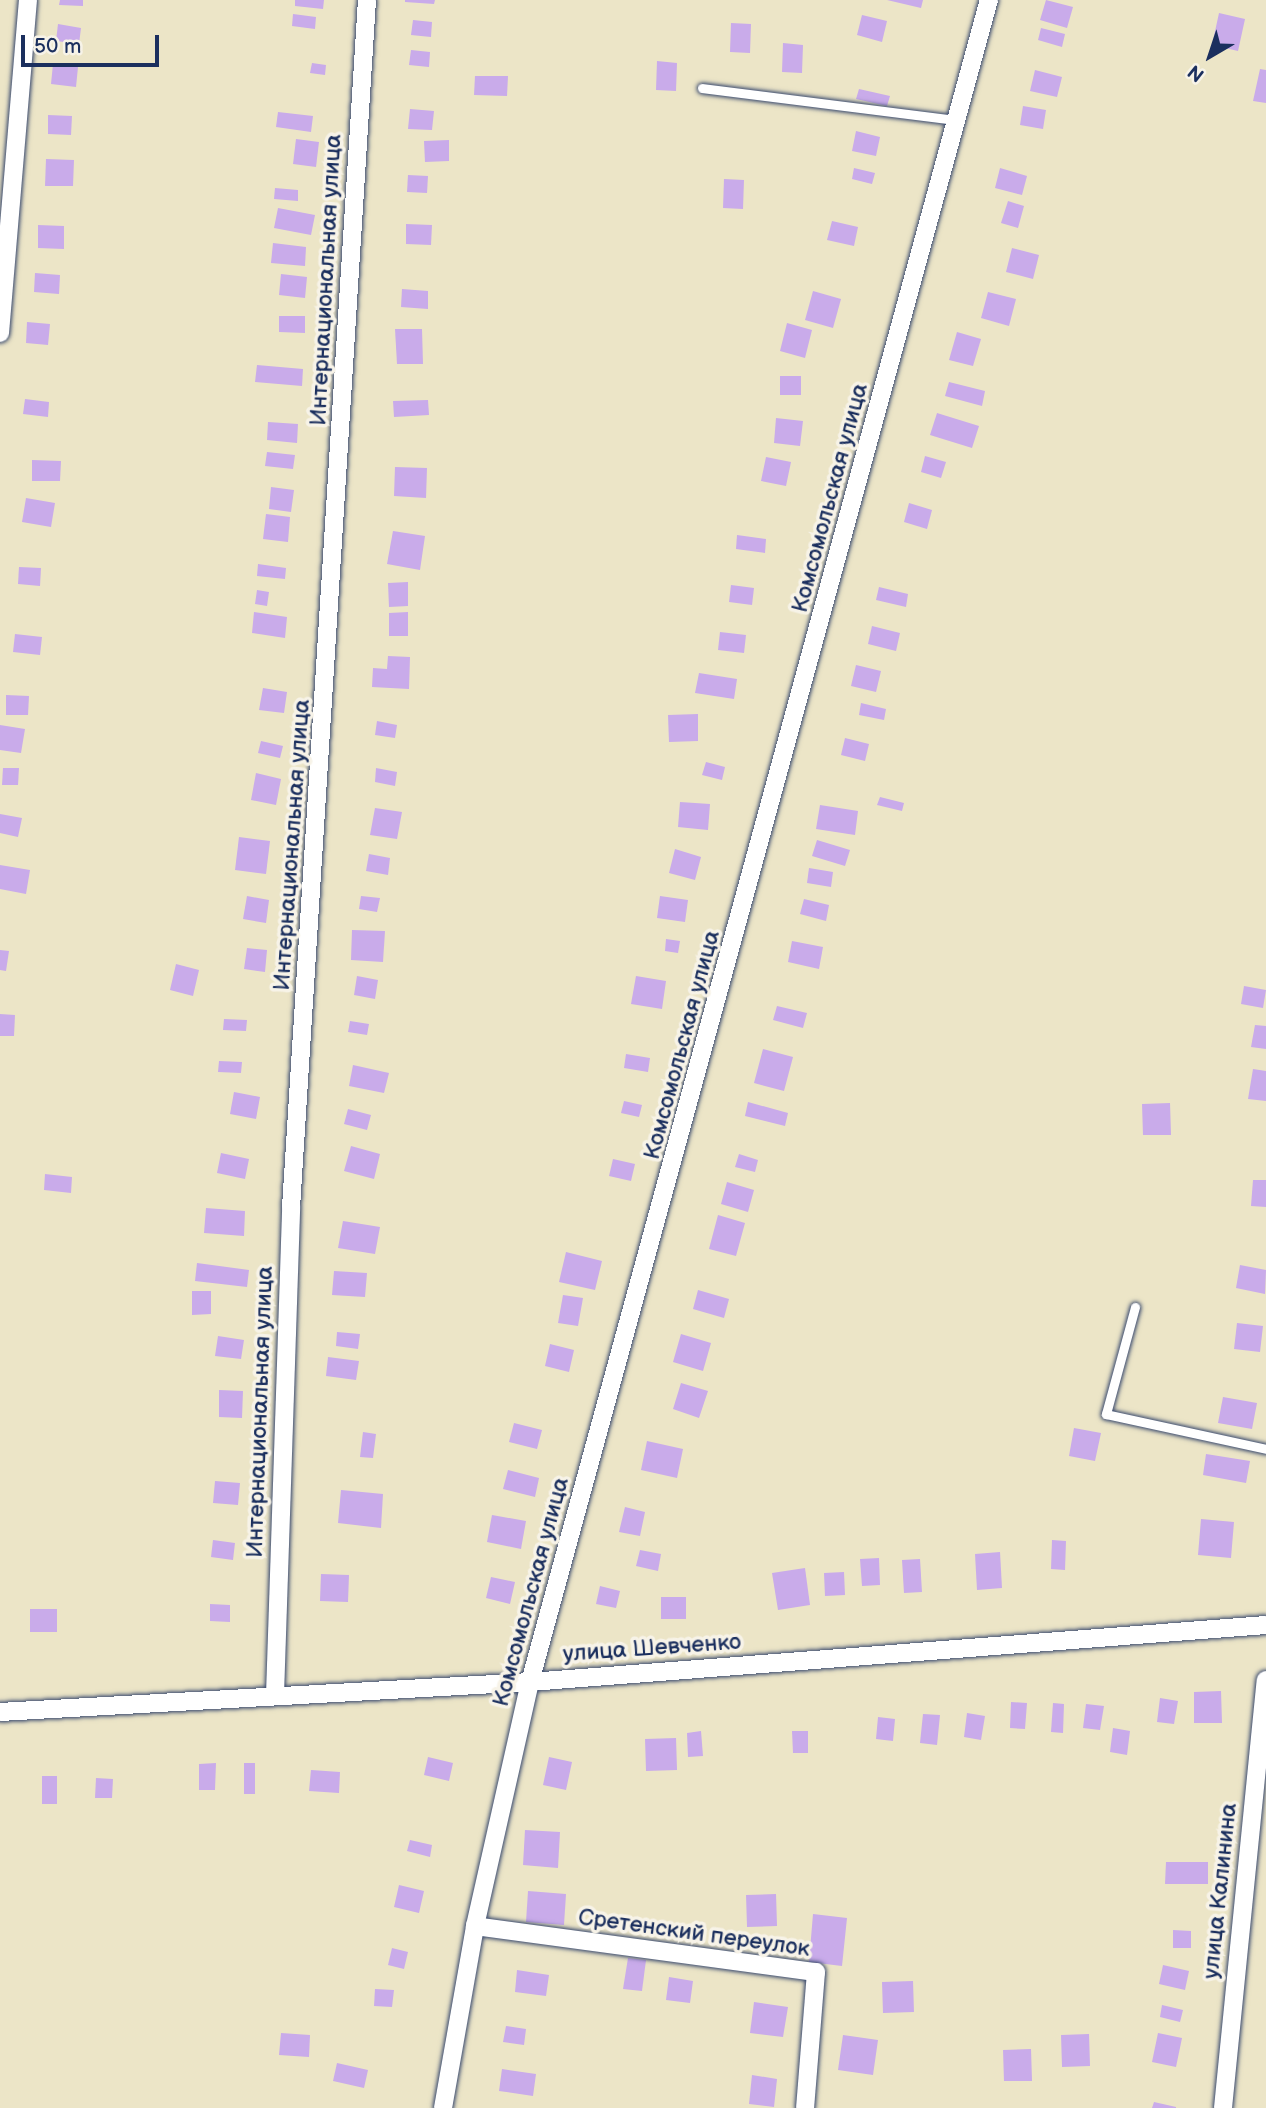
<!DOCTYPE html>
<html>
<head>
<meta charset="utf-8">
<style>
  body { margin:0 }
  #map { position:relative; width:1266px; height:2108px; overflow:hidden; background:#ece5c7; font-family:"Balsamiq Sans",sans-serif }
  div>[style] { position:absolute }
  .building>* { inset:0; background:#c9abea }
  .roads { filter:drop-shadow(0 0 2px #3a4a6e) drop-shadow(0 0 2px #3a4a6e) }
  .service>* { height:9px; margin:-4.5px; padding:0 4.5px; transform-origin:4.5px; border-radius:4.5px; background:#fff }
  .minor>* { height:18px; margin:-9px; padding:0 9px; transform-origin:9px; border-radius:9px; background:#fff }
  span { translate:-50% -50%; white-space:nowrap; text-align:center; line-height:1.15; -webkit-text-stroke:7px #f7f3e8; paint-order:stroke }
  .street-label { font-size:23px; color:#1b2f5e }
  .north { position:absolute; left:1175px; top:21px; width:70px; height:70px; -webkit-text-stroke:5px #f7f3e8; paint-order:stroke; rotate:219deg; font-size:19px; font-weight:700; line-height:28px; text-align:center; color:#1b2f5e }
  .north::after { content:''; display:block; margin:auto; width:24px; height:32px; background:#1b2f5e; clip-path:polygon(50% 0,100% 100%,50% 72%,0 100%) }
  .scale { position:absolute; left:21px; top:35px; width:138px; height:32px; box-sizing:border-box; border:4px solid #1b2f5e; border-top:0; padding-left:9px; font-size:21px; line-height:24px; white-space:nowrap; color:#1b2f5e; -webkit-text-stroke:5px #f7f3e8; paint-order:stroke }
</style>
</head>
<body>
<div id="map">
  <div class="building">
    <i style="clip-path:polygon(60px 0,83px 0,83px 6px,59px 5px)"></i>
    <i style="clip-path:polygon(295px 0,324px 0,323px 9px,295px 6px)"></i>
    <i style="clip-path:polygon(405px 0,435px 0,434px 4px,405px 2px)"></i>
    <i style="clip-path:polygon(887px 0,923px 0,921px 8px)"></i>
    <i style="clip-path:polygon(1046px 0,1073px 7px,1067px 28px,1040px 20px)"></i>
    <i style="clip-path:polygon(1219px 13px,1245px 19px,1238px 51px,1212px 45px)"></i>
    <i style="clip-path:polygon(293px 14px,316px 17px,315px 29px,292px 26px)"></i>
    <i style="clip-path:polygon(862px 15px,887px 21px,882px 42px,857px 35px)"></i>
    <i style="clip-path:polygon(413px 20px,432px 22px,431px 37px,411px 35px)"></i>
    <i style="clip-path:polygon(731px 23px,751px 24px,750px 53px,730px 52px)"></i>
    <i style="clip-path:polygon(58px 24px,81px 28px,79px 44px,56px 41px)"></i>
    <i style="clip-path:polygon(1041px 28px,1065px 34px,1062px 47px,1038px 40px)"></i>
    <i style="clip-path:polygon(783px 43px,803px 45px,802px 73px,782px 72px)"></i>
    <i style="clip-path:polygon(411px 50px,430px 52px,429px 67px,409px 65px)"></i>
    <i style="clip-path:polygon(657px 61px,677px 63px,676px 91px,656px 90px)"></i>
    <i style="clip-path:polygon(312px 63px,326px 65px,325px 75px,310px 73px)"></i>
    <i style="clip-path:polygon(53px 64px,78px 67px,76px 87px,51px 84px)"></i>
    <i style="clip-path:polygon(1260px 69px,1266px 70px,1266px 103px,1253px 101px)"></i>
    <i style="clip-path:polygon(1035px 70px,1062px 77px,1057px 97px,1030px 91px)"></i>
    <i style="clip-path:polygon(475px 76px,508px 76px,507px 96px,474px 95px)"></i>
    <i style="clip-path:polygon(859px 89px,890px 96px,887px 106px,856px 99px)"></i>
    <i style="clip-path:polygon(1023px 106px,1046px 110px,1043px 129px,1020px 125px)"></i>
    <i style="clip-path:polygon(410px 109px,434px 111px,432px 130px,408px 129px)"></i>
    <i style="clip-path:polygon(278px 112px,313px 116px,311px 132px,276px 127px)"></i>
    <i style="clip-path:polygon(48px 115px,72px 116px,71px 135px,48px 134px)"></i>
    <i style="clip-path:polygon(856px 131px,880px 137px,876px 156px,852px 151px)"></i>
    <i style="clip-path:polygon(296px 139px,319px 142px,316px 167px,293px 164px)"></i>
    <i style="clip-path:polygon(449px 140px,449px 161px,425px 162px,424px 141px)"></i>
    <i style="clip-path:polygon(46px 159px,74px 160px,73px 186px,45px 186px)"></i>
    <i style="clip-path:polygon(854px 168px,875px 173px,872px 184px,852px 179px)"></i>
    <i style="clip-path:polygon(1000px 168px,1027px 176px,1022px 195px,995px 188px)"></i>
    <i style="clip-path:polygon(408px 175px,428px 176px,427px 193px,407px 192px)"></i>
    <i style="clip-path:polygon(724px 179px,744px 180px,743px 209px,723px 208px)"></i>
    <i style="clip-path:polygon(275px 188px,298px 190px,298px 201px,274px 199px)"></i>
    <i style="clip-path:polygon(1008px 201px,1024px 206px,1018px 228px,1001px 223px)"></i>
    <i style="clip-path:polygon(278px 208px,315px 215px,311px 235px,274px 228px)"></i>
    <i style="clip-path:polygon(832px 221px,858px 227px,854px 246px,827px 240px)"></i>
    <i style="clip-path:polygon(406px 224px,432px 225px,431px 245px,406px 244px)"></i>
    <i style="clip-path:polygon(38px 225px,64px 226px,64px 249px,38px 248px)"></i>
    <i style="clip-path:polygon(273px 243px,306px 247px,305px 266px,271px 263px)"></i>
    <i style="clip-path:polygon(1012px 248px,1039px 255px,1033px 279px,1006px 272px)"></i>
    <i style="clip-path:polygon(35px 273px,60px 275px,59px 294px,34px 292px)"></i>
    <i style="clip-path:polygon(281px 274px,307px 277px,305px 298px,279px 295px)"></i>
    <i style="clip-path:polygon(402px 289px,428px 291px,428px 309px,401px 307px)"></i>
    <i style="clip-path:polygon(813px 291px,841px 299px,833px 328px,805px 320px)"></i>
    <i style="clip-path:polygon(988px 292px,1016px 299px,1009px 326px,981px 318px)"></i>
    <i style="clip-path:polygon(279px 316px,305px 316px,305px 333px,279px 332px)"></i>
    <i style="clip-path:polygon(27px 322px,50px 324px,48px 345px,26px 343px)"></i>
    <i style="clip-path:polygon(787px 323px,812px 330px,805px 358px,780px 351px)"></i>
    <i style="clip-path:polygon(395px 329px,422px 329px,423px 364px,397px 364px)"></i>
    <i style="clip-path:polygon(957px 332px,981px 339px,973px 366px,949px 360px)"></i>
    <i style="clip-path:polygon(257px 365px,303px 369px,302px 386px,255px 382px)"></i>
    <i style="clip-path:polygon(780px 376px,801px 376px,801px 395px,780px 395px)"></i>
    <i style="clip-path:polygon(949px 382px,985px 391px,982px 406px,945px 396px)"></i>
    <i style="clip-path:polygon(25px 399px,49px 402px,48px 417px,23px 414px)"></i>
    <i style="clip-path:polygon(428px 400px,429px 415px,394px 417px,393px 401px)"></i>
    <i style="clip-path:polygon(937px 413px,979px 426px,972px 448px,930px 435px)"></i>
    <i style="clip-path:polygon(776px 418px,803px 421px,800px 446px,774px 443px)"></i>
    <i style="clip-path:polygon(268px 422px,298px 424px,297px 443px,267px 440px)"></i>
    <i style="clip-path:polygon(267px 452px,295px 455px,293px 469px,265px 466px)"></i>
    <i style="clip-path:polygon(925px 456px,946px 462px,941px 478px,921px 472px)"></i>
    <i style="clip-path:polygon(766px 457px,791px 462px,786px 486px,761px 481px)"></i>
    <i style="clip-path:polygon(32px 460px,61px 461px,60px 481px,32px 481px)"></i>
    <i style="clip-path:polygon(395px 467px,427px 468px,426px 498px,394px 496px)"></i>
    <i style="clip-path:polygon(271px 487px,294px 490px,291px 512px,269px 509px)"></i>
    <i style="clip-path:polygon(26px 498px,55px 503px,51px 527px,22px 522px)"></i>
    <i style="clip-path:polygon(909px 503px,932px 510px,927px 529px,904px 522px)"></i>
    <i style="clip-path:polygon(266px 514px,290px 517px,288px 542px,263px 539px)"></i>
    <i style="clip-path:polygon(393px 531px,425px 536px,420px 570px,387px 564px)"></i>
    <i style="clip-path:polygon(737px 535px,766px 539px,765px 553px,736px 549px)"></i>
    <i style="clip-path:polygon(258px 564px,286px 568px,285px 579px,257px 576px)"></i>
    <i style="clip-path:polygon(19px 567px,41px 568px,40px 586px,18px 584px)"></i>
    <i style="clip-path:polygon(408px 582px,408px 606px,389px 607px,388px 583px)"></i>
    <i style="clip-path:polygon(731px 585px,754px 588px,752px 605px,729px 602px)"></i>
    <i style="clip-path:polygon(879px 587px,908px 594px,906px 607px,876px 600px)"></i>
    <i style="clip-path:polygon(257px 590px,269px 592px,267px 606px,255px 604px)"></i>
    <i style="clip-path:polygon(254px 612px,287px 617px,285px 638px,252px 633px)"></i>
    <i style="clip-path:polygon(408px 612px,408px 636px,389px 636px,389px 613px)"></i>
    <i style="clip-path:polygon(872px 626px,900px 633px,896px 651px,868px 644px)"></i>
    <i style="clip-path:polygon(720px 632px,746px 635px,744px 653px,718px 650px)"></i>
    <i style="clip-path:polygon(15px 634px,42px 637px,40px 655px,13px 652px)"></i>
    <i style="clip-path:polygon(388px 656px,410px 657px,409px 689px,372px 687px,373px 668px,387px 669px)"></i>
    <i style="clip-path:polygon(856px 665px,881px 671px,876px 692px,851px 686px)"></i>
    <i style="clip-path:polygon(699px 673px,737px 679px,734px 699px,695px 693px)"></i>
    <i style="clip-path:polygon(263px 688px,287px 692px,284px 713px,259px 710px)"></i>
    <i style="clip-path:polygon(6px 695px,29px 696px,28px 715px,6px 715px)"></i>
    <i style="clip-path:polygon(861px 703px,886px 709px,884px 720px,859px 715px)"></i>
    <i style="clip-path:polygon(698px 714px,698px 741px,669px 742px,668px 715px)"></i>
    <i style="clip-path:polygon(377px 721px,397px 725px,395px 738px,375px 735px)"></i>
    <i style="clip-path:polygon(0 725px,25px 729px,21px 753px,0 750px)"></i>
    <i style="clip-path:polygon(845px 738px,869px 744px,865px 761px,841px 755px)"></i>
    <i style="clip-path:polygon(261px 741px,283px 746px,280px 758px,258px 753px)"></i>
    <i style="clip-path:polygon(706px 762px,725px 767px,722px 780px,702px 775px)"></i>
    <i style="clip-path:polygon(3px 768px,19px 768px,18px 785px,2px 785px)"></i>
    <i style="clip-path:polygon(376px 768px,397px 772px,395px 786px,375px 782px)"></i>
    <i style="clip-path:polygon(256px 773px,281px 779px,276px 805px,251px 800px)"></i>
    <i style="clip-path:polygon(880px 797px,904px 803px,902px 811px,877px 805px)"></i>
    <i style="clip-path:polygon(680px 802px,710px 804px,708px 830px,678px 827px)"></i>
    <i style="clip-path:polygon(820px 805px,858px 811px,855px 835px,816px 829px)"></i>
    <i style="clip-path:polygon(375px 808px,402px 812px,397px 839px,370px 835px)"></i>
    <i style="clip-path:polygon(0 814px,22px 818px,18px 837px,0 833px)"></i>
    <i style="clip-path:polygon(239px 837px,270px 841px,266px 874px,235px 870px)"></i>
    <i style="clip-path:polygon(817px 840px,850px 850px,845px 866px,812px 856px)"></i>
    <i style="clip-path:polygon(675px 849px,701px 857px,695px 880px,669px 873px)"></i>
    <i style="clip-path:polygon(369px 854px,390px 858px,388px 875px,366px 871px)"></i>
    <i style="clip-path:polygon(0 865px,30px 870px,26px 894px,0 889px)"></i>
    <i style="clip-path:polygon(809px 868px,833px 872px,831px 887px,807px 883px)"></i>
    <i style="clip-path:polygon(247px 896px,269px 900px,266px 923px,243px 919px)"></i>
    <i style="clip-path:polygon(361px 896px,380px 898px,377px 912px,359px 909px)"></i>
    <i style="clip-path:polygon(660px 896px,688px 900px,685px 922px,657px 918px)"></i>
    <i style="clip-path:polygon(804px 899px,829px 905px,826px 921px,800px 914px)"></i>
    <i style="clip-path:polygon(352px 930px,385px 931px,383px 962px,351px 960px)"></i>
    <i style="clip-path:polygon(666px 939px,680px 941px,678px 953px,665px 951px)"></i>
    <i style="clip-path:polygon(792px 941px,823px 947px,819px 969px,788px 962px)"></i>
    <i style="clip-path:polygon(247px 948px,267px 950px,265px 972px,244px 969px)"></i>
    <i style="clip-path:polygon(0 950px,9px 951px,6px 971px,0 970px)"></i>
    <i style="clip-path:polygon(176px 964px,199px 970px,193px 996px,170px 990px)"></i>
    <i style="clip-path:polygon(357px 976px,378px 980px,375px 999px,354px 995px)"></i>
    <i style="clip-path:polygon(636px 976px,666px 981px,662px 1009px,631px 1004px)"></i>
    <i style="clip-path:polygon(1244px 986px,1266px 990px,1263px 1008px,1241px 1004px)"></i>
    <i style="clip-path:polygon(777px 1006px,807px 1013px,803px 1028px,773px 1020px)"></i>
    <i style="clip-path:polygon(0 1014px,15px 1015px,14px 1036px,0 1036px)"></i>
    <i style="clip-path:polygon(224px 1019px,247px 1020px,246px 1031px,223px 1030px)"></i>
    <i style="clip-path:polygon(350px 1021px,369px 1024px,367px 1035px,348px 1032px)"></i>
    <i style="clip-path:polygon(1255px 1025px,1266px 1026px,1266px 1049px,1251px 1047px)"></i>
    <i style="clip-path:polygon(763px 1049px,793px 1057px,784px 1091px,754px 1083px)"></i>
    <i style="clip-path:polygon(626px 1054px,650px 1058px,648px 1072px,624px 1068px)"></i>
    <i style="clip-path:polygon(219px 1061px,242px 1062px,241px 1073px,218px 1072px)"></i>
    <i style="clip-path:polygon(353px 1065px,389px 1073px,384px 1093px,349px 1086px)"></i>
    <i style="clip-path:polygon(1253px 1069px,1266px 1071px,1266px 1101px,1248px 1099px)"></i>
    <i style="clip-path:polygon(234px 1092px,260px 1097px,256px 1119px,230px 1114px)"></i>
    <i style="clip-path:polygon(624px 1101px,642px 1105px,639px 1117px,621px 1113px)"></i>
    <i style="clip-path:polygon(748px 1102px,788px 1113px,785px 1126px,745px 1116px)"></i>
    <i style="clip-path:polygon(1170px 1103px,1171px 1135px,1143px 1135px,1142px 1104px)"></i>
    <i style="clip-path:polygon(348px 1109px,371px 1115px,367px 1130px,344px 1124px)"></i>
    <i style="clip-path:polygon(351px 1146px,380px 1154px,374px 1179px,344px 1171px)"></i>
    <i style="clip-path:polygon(221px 1153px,249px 1159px,245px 1179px,217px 1173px)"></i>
    <i style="clip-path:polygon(739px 1154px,758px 1160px,755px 1172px,735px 1167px)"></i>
    <i style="clip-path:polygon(613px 1159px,635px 1164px,631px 1181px,609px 1176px)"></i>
    <i style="clip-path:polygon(45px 1174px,72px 1177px,71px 1193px,44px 1190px)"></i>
    <i style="clip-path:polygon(1253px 1180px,1266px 1180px,1266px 1207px,1251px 1206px)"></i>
    <i style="clip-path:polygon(727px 1182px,754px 1190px,748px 1212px,721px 1204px)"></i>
    <i style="clip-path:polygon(206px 1208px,245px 1211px,244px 1236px,204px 1233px)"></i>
    <i style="clip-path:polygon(718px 1215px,745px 1223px,736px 1256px,709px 1249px)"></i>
    <i style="clip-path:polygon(343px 1221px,380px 1227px,375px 1254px,338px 1248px)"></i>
    <i style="clip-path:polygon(566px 1252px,602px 1261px,595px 1290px,559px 1282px)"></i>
    <i style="clip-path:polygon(197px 1263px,249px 1270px,247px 1287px,195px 1281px)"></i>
    <i style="clip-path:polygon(1240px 1265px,1266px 1270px,1265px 1294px,1236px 1288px)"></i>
    <i style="clip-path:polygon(334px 1271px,367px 1273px,365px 1297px,332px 1295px)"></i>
    <i style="clip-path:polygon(698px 1290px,729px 1299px,724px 1318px,693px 1309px)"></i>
    <i style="clip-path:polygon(192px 1291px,211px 1291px,211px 1314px,192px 1315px)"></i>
    <i style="clip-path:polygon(563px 1295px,583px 1298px,578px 1326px,558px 1323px)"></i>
    <i style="clip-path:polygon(1237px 1323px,1263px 1326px,1260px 1352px,1234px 1349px)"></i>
    <i style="clip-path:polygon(337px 1332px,360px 1334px,358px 1349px,336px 1346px)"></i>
    <i style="clip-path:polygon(681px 1334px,711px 1343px,703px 1371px,673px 1362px)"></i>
    <i style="clip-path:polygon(218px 1336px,244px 1340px,241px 1359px,215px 1356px)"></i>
    <i style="clip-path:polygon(550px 1344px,574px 1350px,569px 1372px,545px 1366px)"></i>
    <i style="clip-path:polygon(328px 1357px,359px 1361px,356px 1380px,326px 1376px)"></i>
    <i style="clip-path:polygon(681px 1383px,708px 1391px,699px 1418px,673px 1409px)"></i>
    <i style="clip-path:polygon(219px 1390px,243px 1391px,242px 1418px,219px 1417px)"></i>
    <i style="clip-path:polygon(1223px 1397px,1257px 1403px,1252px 1429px,1218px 1423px)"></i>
    <i style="clip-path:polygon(514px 1423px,542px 1430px,537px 1449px,509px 1442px)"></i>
    <i style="clip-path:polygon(1074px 1428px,1101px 1433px,1095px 1461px,1069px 1456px)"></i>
    <i style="clip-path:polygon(363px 1432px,376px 1434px,373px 1458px,360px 1457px)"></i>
    <i style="clip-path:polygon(647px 1441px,683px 1449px,677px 1478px,641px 1470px)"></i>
    <i style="clip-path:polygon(1206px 1454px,1250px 1461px,1246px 1483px,1203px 1475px)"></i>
    <i style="clip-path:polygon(508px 1470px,539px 1478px,535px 1497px,503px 1489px)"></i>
    <i style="clip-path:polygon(215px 1481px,240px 1483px,238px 1505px,213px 1503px)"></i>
    <i style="clip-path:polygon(341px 1490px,383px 1494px,381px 1528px,338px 1523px)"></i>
    <i style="clip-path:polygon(625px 1507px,645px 1512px,640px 1536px,619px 1532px)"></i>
    <i style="clip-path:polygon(492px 1515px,526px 1521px,521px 1549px,487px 1542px)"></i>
    <i style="clip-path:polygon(1201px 1519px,1234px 1522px,1231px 1558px,1198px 1555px)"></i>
    <i style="clip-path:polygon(213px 1540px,235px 1543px,233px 1560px,211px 1557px)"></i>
    <i style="clip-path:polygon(1052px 1540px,1066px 1541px,1065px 1570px,1051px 1569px)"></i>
    <i style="clip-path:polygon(640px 1550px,661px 1554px,658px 1571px,636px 1566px)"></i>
    <i style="clip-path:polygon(1000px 1552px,1002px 1588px,977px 1590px,975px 1554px)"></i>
    <i style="clip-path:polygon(879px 1558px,880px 1585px,862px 1586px,860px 1559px)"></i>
    <i style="clip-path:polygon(920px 1559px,922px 1592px,904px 1593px,902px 1560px)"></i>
    <i style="clip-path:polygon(805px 1568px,810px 1605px,778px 1610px,772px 1573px)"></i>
    <i style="clip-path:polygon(844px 1572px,845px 1595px,825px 1596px,824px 1573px)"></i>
    <i style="clip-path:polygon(321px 1574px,349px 1575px,348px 1602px,320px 1601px)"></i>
    <i style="clip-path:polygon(491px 1577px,515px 1582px,510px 1604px,486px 1598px)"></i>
    <i style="clip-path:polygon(600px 1586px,620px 1591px,616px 1608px,596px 1604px)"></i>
    <i style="clip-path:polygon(661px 1597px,686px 1597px,686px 1619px,661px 1619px)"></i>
    <i style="clip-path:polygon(210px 1604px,230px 1605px,230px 1622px,210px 1621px)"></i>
    <i style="clip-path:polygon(30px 1609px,57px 1609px,57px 1632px,30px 1632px)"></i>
    <i style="clip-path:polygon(1221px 1691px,1222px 1723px,1194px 1723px,1194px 1692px)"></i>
    <i style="clip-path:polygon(1160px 1698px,1178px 1701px,1174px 1724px,1157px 1722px)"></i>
    <i style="clip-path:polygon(1011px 1702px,1027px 1703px,1025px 1729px,1010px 1728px)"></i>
    <i style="clip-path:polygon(1053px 1703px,1064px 1704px,1063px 1733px,1051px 1732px)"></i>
    <i style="clip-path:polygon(1086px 1704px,1104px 1706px,1100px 1730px,1083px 1728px)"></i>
    <i style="clip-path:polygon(967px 1713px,985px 1716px,981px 1740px,964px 1737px)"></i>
    <i style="clip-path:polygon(923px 1714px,940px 1715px,937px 1745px,920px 1743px)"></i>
    <i style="clip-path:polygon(878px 1717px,895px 1719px,893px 1741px,876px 1739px)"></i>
    <i style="clip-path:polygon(1113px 1728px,1130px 1731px,1127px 1755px,1110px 1752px)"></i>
    <i style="clip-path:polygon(701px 1731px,703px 1756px,688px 1757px,687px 1733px)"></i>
    <i style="clip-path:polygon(792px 1731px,808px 1731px,808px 1753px,793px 1753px)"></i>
    <i style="clip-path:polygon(676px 1738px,677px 1770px,646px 1771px,645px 1739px)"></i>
    <i style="clip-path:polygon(428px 1757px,453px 1763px,449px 1781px,424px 1775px)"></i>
    <i style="clip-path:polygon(549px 1757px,572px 1762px,566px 1790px,543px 1785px)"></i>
    <i style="clip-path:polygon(216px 1763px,215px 1790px,199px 1790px,199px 1764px)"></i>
    <i style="clip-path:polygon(244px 1763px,255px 1763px,255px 1794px,244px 1794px)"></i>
    <i style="clip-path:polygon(311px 1770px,340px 1772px,339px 1793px,309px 1791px)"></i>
    <i style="clip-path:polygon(42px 1776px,57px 1776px,57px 1804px,42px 1804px)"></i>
    <i style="clip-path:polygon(96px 1778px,113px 1779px,112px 1798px,95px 1798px)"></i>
    <i style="clip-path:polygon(525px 1830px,560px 1832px,558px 1868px,523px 1865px)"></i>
    <i style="clip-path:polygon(410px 1840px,432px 1845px,430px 1857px,407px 1851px)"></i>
    <i style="clip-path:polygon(1166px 1862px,1208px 1862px,1208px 1884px,1165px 1884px)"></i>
    <i style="clip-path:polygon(399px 1885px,424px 1891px,419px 1913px,394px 1907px)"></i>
    <i style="clip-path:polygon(528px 1891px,566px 1894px,564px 1925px,526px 1922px)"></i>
    <i style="clip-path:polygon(776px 1894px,777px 1926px,747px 1927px,746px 1895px)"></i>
    <i style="clip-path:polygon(813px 1914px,847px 1918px,842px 1966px,809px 1962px)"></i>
    <i style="clip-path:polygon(1173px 1930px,1191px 1931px,1191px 1948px,1173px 1948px)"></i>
    <i style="clip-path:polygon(392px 1948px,408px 1952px,404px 1969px,388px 1965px)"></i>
    <i style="clip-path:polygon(628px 1958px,646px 1960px,642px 1991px,623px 1989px)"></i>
    <i style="clip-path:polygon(1163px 1965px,1189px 1971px,1185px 1990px,1159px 1984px)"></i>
    <i style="clip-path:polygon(517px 1970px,549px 1975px,546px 1996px,515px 1992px)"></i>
    <i style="clip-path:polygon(669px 1977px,693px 1981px,690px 2003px,666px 2000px)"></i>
    <i style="clip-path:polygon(913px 1981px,914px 2012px,883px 2013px,882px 1982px)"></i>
    <i style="clip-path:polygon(375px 1989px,394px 1990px,392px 2007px,374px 2006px)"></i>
    <i style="clip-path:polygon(754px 2002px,788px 2007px,783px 2037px,750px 2033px)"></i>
    <i style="clip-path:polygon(1162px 2005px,1183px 2010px,1180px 2022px,1160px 2017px)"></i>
    <i style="clip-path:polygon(506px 2026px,526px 2029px,524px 2045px,503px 2042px)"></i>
    <i style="clip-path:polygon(281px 2033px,310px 2035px,309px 2057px,279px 2055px)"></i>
    <i style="clip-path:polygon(1158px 2033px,1182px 2038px,1176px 2067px,1152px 2062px)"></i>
    <i style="clip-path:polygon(1089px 2034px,1090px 2066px,1062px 2067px,1061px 2035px)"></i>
    <i style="clip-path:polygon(843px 2035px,878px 2040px,873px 2075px,838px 2070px)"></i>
    <i style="clip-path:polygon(1031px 2049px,1032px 2081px,1004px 2081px,1003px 2050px)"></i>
    <i style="clip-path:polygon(337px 2063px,368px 2070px,364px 2088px,333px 2081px)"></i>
    <i style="clip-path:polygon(502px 2069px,536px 2074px,533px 2096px,499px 2091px)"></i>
    <i style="clip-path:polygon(752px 2075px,777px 2079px,774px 2107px,749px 2104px)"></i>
    <i style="clip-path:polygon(1154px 2102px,1176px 2107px,1176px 2108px,1152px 2108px)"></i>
  </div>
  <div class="roads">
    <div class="service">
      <i style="left:702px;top:88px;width:257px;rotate:7.2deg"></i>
      <i style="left:1135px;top:1307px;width:111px;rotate:105.2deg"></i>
      <i style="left:1106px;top:1414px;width:164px;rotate:12.3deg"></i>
    </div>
    <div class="minor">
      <i style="left:0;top:333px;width:334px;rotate:-85.2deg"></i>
      <i style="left:275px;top:1695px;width:487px;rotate:-88.1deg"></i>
      <i style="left:291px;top:1208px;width:1210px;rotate:-86.4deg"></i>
      <i style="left:0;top:1712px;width:531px;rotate:-3.24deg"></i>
      <i style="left:530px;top:1682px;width:738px;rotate:-4.43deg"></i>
      <i style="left:475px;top:1926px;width:344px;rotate:7.7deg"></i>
      <i style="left:816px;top:1972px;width:136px;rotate:94.6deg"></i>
      <i style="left:443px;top:2108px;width:185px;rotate:-80deg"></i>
      <i style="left:475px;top:1926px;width:250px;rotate:-77.3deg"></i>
      <i style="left:530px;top:1682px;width:1744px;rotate:-74.74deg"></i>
      <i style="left:1223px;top:2108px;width:430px;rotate:-84.3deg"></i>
    </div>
  </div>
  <div class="street-label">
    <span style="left:326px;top:280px;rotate:-87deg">Интернациональная улица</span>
    <span style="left:830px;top:498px;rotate:-75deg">Комсомольская улица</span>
    <span style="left:292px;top:845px;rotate:-86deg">Интернациональная улица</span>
    <span style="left:682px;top:1045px;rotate:-75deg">Комсомольская улица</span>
    <span style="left:260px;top:1412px;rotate:-88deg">Интернациональная улица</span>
    <span style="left:531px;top:1592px;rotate:-75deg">Комсомольская улица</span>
    <span style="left:652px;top:1648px;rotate:-4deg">улица Шевченко</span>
    <span style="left:1220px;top:1891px;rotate:-84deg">улица Калинина</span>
    <span style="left:694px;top:1933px;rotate:8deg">Сретенский переулок</span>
  </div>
  <div class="north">N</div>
  <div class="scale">50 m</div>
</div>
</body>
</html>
